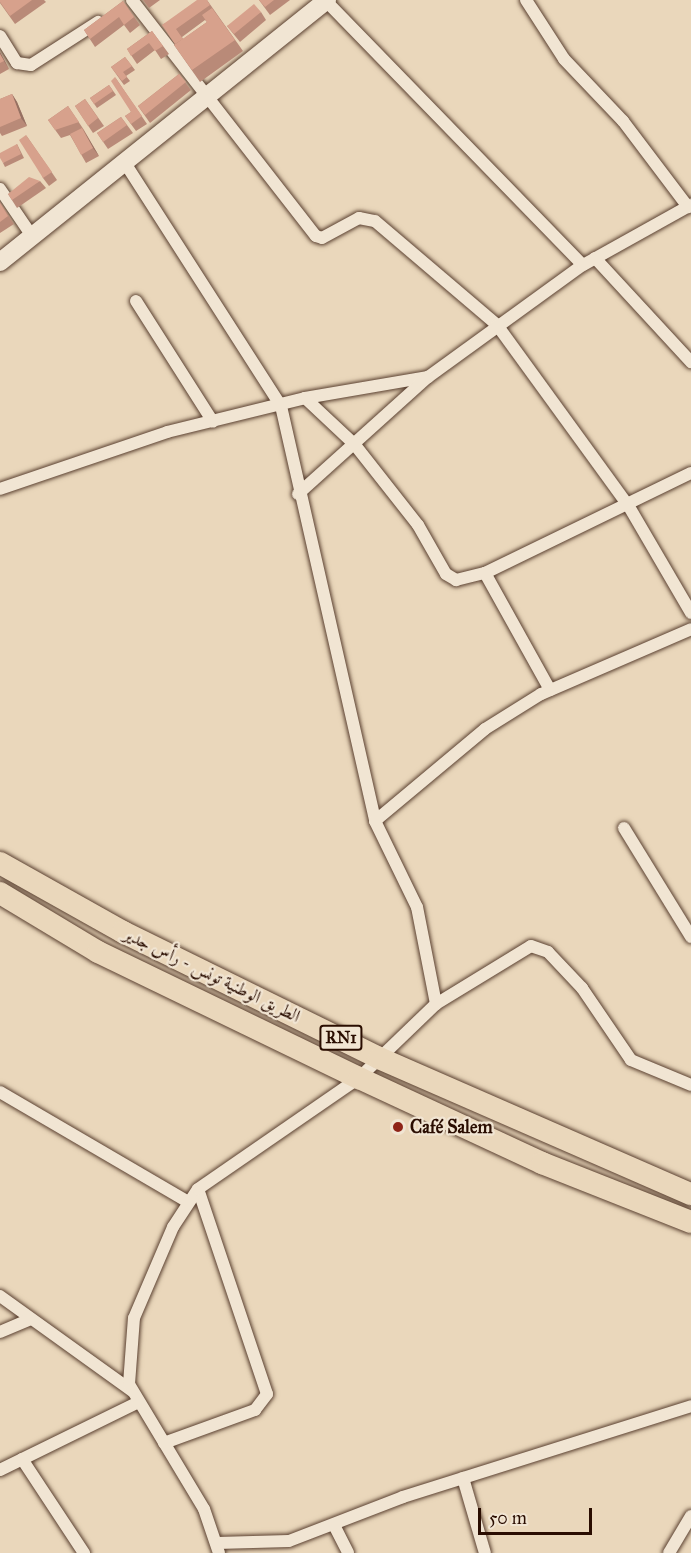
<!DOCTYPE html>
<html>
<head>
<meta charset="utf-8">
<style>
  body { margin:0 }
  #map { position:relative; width:691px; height:1553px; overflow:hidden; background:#ead7bb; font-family:"IM FELL Great Primer",Amiri,serif }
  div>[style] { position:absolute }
  .roads { filter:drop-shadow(0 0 2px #5a4030) drop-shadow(0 0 2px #5a4030) }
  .street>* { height:12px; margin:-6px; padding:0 6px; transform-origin:6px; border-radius:6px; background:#f1e5d3 }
  .secondary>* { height:18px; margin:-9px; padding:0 9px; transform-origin:9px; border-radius:9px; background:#f1e5d3 }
  .highway>* { height:22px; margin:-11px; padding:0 11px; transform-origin:11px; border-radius:11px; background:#ead7bb }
  .wall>* { inset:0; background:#b98a78 }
  .shaded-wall>* { inset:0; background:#967162 }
  .building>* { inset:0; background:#d7a18c }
  .dots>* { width:16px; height:16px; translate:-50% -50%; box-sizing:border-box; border:3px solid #f1e5d3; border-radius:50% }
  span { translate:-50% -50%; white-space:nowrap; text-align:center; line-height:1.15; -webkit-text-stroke:4.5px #f1e5d3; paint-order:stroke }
  .shield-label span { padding:2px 4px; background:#f1e5d3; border:2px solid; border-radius:4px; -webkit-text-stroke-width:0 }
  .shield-label { font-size:16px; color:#2a0d01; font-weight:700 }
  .street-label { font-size:18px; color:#2a0d01 }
  .poi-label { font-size:18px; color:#2a0d01; font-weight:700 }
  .left { translate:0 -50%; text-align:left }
  .scale { position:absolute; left:478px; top:1508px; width:114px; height:27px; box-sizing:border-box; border:3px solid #2a0d01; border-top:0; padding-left:8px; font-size:18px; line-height:21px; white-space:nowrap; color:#2a0d01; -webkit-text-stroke:4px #f1e5d3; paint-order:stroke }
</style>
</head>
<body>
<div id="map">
  <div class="roads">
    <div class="street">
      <i style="left:132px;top:0;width:299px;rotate:52.1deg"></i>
      <i style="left:316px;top:236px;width:6px;rotate:18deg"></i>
      <i style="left:322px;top:238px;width:42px;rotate:-28.4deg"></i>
      <i style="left:359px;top:218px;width:16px;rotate:11deg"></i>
      <i style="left:375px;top:221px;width:160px;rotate:40.4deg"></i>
      <i style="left:497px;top:325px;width:223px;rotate:54deg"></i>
      <i style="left:628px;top:505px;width:125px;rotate:59.7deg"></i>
      <i style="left:526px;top:0;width:70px;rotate:57.2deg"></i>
      <i style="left:564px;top:59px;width:86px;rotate:46.4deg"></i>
      <i style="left:623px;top:121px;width:108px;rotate:52.9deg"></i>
      <i style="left:326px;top:1px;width:368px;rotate:45.8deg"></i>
      <i style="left:0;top:36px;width:32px;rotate:58deg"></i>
      <i style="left:17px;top:63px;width:14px;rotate:8deg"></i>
      <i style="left:31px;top:65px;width:80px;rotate:-32.7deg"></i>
      <i style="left:125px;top:163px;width:289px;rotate:57.3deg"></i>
      <i style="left:281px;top:406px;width:426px;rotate:77.2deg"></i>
      <i style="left:375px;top:821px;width:96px;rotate:64deg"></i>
      <i style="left:417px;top:907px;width:99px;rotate:78.9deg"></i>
      <i style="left:0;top:189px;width:57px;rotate:55.8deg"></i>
      <i style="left:595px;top:258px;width:142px;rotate:47.3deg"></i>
      <i style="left:136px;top:301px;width:143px;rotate:57.5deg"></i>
      <i style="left:305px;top:398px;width:69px;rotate:43.2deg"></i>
      <i style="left:355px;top:445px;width:102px;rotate:51.8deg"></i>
      <i style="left:418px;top:525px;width:56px;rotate:60.3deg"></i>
      <i style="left:446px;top:574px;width:12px;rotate:31deg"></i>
      <i style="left:456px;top:580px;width:30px;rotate:-14deg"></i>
      <i style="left:485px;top:573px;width:229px;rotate:-25.9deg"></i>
      <i style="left:0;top:489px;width:176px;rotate:-18.8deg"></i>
      <i style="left:167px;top:432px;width:142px;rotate:-13.8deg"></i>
      <i style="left:305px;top:398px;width:125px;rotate:-9.7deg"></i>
      <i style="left:428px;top:377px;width:191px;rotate:-35.9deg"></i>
      <i style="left:583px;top:265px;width:124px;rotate:-29.1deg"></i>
      <i style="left:298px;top:494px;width:175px;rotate:-42deg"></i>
      <i style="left:485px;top:573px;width:134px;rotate:60.9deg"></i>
      <i style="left:375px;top:821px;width:143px;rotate:-39.9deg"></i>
      <i style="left:485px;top:729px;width:66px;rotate:-32deg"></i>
      <i style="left:541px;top:694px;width:163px;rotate:-23.4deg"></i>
      <i style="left:624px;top:828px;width:128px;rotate:58.4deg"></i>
      <i style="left:0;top:1092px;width:218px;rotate:30.3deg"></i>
      <i style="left:0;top:1296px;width:163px;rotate:35.7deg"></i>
      <i style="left:0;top:1332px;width:33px;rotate:-23deg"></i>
      <i style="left:164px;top:1443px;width:97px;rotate:-19.9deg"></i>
      <i style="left:255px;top:1410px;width:20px;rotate:-53deg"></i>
      <i style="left:267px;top:1394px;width:216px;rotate:-108.6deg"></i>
      <i style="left:22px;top:1459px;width:113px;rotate:56.6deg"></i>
      <i style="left:0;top:1470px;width:153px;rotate:-26.1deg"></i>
      <i style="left:463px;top:1478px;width:78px;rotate:73.7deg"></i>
      <i style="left:334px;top:1525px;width:31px;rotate:63deg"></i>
      <i style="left:217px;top:1543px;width:72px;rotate:-1.6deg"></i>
      <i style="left:289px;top:1541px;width:122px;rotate:-21.1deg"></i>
      <i style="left:403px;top:1497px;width:302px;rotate:-17.5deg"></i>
      <i style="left:219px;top:1553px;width:46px;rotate:-108.8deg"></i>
      <i style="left:204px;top:1509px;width:146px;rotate:-121deg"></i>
      <i style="left:129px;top:1384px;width:66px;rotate:-85.7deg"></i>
      <i style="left:134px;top:1318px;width:99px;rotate:-66.8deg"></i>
      <i style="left:173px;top:1227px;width:45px;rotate:-56.7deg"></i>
      <i style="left:198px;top:1189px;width:196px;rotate:-34.6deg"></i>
      <i style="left:359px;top:1078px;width:107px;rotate:-43.9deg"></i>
      <i style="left:436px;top:1004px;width:111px;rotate:-31.4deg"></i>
      <i style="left:531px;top:946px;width:18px;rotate:19deg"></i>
      <i style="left:548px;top:952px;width:50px;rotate:46.6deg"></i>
      <i style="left:582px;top:988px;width:87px;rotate:55.8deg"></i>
      <i style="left:631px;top:1060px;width:65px;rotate:22.6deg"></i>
      <i style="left:669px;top:1553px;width:43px;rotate:-59.3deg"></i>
    </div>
    <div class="secondary">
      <i style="left:0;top:262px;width:419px;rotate:-38.7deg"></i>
    </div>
    <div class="highway">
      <i style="left:0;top:863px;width:141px;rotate:29.3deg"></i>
      <i style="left:123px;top:932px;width:285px;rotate:26.2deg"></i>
      <i style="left:379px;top:1058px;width:340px;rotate:23.6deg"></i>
      <i style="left:0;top:893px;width:114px;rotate:31deg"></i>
      <i style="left:98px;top:952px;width:290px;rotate:25.8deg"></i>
      <i style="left:359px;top:1078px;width:202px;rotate:24.9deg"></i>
      <i style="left:542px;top:1163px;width:160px;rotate:21.6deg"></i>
    </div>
  </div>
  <div class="wall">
    <i style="clip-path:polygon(0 0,44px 0,46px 2px,15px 24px,0 3px)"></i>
    <i style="clip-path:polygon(143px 0,160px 0,149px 8px)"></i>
    <i style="clip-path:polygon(evenodd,207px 0,243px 51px,200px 82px,174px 45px,175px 44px,162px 25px,207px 0,205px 20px,207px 22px,183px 39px,182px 37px,205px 20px)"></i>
    <i style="clip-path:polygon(259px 0,290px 0,270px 15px)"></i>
    <i style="clip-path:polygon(123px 1px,140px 25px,130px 33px,124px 25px,95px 47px,84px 30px)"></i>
    <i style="clip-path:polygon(261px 12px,266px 20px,240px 42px,227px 26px)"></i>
    <i style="clip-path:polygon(152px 31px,169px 54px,161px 59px,155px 50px,137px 64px,127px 49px)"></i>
    <i style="clip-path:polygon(0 52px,9px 69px,0 74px)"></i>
    <i style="clip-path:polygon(125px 57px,135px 70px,126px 76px,130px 81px,124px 85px,111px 67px)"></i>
    <i style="clip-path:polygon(179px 74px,191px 90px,150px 123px,138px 106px)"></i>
    <i style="clip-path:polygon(115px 77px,147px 124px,136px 131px,125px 116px,131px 112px)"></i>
    <i style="clip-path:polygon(109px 85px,116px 95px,97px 108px,90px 98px)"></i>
    <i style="clip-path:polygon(12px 94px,17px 102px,27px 126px,2px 136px,0 133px,0 99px)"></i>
    <i style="clip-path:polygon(85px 99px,104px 126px,93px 133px,75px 106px)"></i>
    <i style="clip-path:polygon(68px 106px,84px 130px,99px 156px,86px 163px,70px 135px,61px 138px,48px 120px)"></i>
    <i style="clip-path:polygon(121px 117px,133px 133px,108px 149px,97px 133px)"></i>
    <i style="clip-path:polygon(26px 135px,57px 180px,49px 186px,43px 178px)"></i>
    <i style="clip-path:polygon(17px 144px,24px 158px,5px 167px,3px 163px)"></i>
    <i style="clip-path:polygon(40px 181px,46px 188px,17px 208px,8px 194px)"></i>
    <i style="clip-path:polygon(0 202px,14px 224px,0 233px)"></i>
  </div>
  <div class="shaded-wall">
    <i style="clip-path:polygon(0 52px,9px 69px,4px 61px,0 54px)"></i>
    <i style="clip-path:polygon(12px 94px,17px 102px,27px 126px,21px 118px)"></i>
    <i style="clip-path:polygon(82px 128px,87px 136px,99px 156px,93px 148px)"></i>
  </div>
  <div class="building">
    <i style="clip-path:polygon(0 0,32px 0,10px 16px,0 2px)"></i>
    <i style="clip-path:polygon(197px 0,207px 0,210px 5px,176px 29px,183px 39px,175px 44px,162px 25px)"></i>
    <i style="clip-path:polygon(259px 0,274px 0,265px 7px)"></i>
    <i style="clip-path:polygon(123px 1px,134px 17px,124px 25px,119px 17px,90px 39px,84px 30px)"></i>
    <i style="clip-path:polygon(254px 4px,261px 12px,234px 34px,227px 26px)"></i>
    <i style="clip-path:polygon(212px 8px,235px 40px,192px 70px,174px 45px,207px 22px,202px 15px)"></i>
    <i style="clip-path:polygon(152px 31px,163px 46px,155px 51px,149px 43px,131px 56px,127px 49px)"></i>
    <i style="clip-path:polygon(0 54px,4px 61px,0 63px)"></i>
    <i style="clip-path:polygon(125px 57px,132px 66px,123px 72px,127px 77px,122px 81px,111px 67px)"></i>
    <i style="clip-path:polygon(179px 74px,186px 82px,145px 115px,138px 106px)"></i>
    <i style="clip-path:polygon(115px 77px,142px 116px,131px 124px,125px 116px,131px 112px,111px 81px)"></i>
    <i style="clip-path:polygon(109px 85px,113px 91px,94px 104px,90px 98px)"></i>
    <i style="clip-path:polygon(12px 94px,21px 118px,0 127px,0 99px)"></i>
    <i style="clip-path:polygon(85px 99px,98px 118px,88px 126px,75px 106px)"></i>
    <i style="clip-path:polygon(68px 106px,79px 122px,55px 130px,48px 120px)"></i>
    <i style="clip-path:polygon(121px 117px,127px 125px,103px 142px,97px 133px)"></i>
    <i style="clip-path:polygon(82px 128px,93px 148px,81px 155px,70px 134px)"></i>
    <i style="clip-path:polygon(26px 135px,52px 172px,43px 178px,19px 140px)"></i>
    <i style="clip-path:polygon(17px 144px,21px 154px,3px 163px,0 158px,0 153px)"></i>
    <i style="clip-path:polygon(29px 177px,40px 181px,12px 200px,8px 194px)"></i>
    <i style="clip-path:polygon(0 203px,8px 216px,0 222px)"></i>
  </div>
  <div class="dots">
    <i style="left:398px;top:1127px;background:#8f2418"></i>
  </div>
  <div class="shield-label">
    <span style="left:341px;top:1038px">RN1</span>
  </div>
  <div class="street-label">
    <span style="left:212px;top:975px;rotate:26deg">الطريق الوطنية تونس - رأس جدير</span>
  </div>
  <div class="poi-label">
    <span class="left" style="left:410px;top:1127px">Café Salem</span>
  </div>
  <div class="scale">50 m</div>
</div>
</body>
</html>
